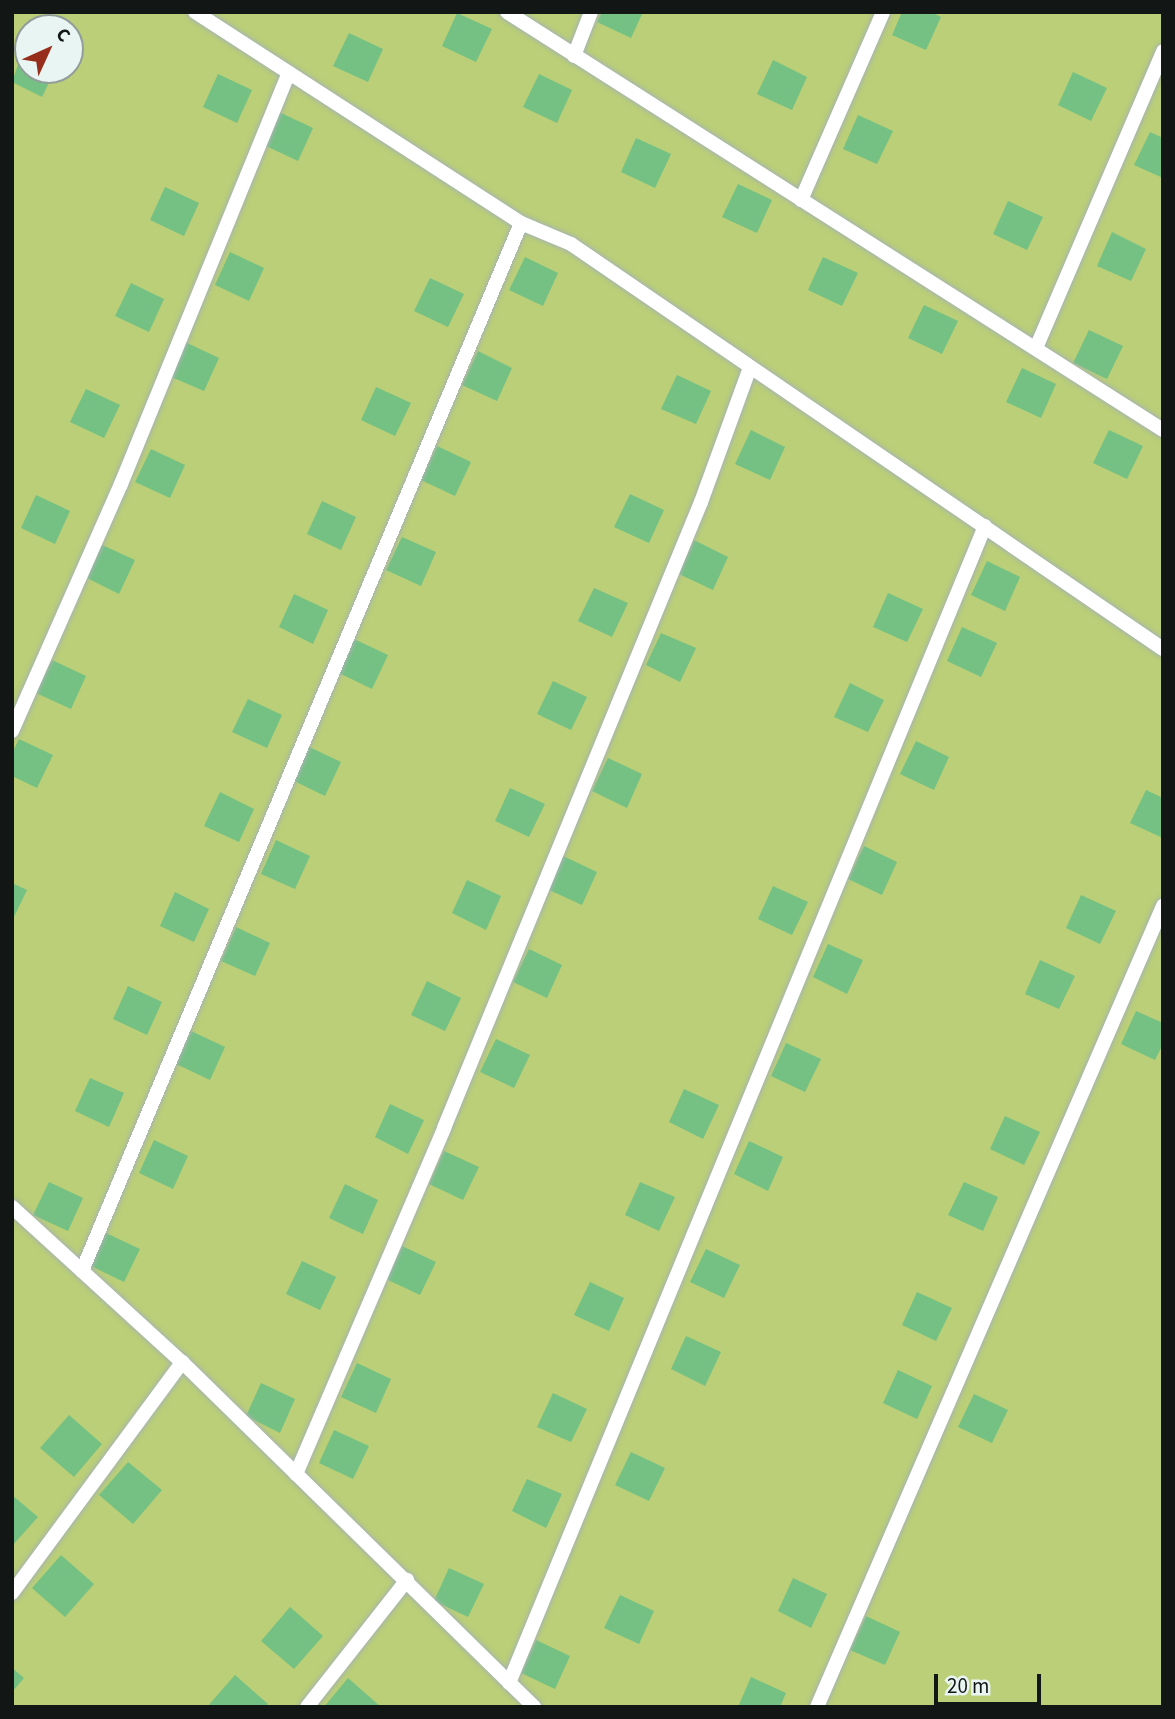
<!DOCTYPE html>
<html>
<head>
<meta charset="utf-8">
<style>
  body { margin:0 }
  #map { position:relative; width:1175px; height:1719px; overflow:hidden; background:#dae8e4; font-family:"Source Sans 3",sans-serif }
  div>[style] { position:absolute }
  .green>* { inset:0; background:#bacf77 }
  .building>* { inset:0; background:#74c183 }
  .roads { filter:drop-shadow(0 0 2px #a6b3b0) drop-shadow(0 0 2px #a6b3b0) }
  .service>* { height:14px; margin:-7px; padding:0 7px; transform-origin:7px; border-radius:7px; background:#fff }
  span { translate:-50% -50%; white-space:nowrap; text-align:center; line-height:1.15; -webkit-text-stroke:5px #e8f5f2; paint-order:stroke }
  .frame { position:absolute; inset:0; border:14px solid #121615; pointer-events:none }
  .north { position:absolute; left:14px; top:14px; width:70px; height:70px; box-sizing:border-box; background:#e8f5f2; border:2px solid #929c9a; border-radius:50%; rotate:45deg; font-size:19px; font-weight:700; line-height:28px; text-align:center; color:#121615 }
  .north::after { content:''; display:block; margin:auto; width:24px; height:32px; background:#972e1c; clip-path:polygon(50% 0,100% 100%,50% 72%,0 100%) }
  .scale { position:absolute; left:934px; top:1674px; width:107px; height:32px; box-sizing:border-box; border:4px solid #121615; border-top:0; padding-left:9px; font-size:21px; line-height:24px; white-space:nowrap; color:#121615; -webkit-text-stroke:5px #e8f5f2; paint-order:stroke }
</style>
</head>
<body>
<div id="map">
  <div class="green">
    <i style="clip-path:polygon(evenodd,12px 12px,1163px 12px,1163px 1707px,12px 1707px,12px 12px,28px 28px,70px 28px,70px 70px,28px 70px,28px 28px)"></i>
  </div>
  <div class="building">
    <i style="clip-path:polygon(602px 12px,643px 12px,631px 38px,597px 22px)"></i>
    <i style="clip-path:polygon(902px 12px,931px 12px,941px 17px,926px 50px,892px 35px)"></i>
    <i style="clip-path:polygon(457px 13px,492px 29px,476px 62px,442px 46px)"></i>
    <i style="clip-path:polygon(349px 33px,383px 49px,368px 82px,333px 66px)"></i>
    <i style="clip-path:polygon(24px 47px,28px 49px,28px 70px,55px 70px,42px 97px,12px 82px)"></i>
    <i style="clip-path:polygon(773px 60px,807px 77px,792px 110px,757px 94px)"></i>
    <i style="clip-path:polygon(1073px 72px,1107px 88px,1091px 121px,1058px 105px)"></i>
    <i style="clip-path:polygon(218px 74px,252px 90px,237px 123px,203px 107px)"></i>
    <i style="clip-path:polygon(539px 74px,572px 90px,557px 123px,523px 107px)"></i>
    <i style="clip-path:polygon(279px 112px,313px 128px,298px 161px,264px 145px)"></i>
    <i style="clip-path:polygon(858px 115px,893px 131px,877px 164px,843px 149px)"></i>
    <i style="clip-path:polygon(1150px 132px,1163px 138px,1163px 178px,1134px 165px)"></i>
    <i style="clip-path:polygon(636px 138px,671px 154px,655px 188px,621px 172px)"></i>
    <i style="clip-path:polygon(738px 184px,772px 200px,757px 233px,722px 217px)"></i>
    <i style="clip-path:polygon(165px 187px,199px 203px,184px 236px,150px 220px)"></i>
    <i style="clip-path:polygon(1008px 201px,1043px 217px,1027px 250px,993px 234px)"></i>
    <i style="clip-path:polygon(1112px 232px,1146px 249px,1131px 281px,1097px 266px)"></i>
    <i style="clip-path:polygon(230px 252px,264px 268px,249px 301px,215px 285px)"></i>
    <i style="clip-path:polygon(525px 257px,558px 273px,543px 306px,509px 290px)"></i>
    <i style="clip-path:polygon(823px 257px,858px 273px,842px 306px,808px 290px)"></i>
    <i style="clip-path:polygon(430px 278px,464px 294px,448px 327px,414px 311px)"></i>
    <i style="clip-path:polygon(131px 283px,164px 299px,149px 332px,115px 316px)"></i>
    <i style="clip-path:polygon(924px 305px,958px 321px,942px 354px,908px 338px)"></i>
    <i style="clip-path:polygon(1089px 330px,1123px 346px,1107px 379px,1073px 363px)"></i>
    <i style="clip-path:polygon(185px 342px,219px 358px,204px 391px,169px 376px)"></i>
    <i style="clip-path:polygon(478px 351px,512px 368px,497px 401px,462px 385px)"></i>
    <i style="clip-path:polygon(1022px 368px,1056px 384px,1041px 418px,1006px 402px)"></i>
    <i style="clip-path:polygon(677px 375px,711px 391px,696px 424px,661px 409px)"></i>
    <i style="clip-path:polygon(376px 387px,411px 403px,395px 436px,361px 420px)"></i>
    <i style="clip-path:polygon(86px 389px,120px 405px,104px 438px,70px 422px)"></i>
    <i style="clip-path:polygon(751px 430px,785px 447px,770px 480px,735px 464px)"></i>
    <i style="clip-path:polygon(1109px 430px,1143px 446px,1127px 479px,1093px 463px)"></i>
    <i style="clip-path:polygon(437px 446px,471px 462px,455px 496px,421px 480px)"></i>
    <i style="clip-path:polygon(151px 449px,185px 465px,170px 498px,135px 482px)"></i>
    <i style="clip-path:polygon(630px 494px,664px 510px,649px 543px,614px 527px)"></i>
    <i style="clip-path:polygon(36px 495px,70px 511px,55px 544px,21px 528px)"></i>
    <i style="clip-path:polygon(322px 501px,356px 517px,341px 550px,307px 534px)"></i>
    <i style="clip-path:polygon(402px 537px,436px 552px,421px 586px,386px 570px)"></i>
    <i style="clip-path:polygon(694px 540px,728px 557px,713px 590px,679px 574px)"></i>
    <i style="clip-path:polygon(100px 544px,135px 560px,119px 594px,85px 577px)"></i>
    <i style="clip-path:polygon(987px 561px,1020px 577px,1005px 611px,971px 595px)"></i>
    <i style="clip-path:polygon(594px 588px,628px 603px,612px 637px,578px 621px)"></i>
    <i style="clip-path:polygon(888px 593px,923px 609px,907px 642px,873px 627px)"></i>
    <i style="clip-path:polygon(294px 594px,328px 610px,313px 644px,279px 627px)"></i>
    <i style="clip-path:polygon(962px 627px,997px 643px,981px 677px,947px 661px)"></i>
    <i style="clip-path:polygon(661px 633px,696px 648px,680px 682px,646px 665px)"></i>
    <i style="clip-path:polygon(354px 639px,388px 655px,372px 689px,339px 673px)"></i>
    <i style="clip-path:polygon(52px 660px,86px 676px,71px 709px,36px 693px)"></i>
    <i style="clip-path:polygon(553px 681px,587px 697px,571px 730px,537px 714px)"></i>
    <i style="clip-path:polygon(850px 683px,884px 700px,868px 732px,834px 717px)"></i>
    <i style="clip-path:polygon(248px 699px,282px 715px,267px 748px,232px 732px)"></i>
    <i style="clip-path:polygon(19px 739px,53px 755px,37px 788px,12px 776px,12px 753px)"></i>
    <i style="clip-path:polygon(916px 741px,949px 757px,934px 790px,900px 774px)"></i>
    <i style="clip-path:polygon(307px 746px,341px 762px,325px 796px,292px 780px)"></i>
    <i style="clip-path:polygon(608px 758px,642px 774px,627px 808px,592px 791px)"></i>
    <i style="clip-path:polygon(510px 788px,545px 804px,529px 837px,495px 821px)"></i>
    <i style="clip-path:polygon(1146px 790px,1163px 798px,1163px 838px,1130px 823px)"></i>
    <i style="clip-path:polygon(220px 792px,254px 809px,239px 842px,204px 826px)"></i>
    <i style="clip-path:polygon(276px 840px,310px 856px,295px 889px,261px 874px)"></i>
    <i style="clip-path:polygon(864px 846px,897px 862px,882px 895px,848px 879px)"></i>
    <i style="clip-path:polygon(563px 856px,597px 872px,582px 905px,547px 889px)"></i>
    <i style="clip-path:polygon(467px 880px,501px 896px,486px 930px,452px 913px)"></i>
    <i style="clip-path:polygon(12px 883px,27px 890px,12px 921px)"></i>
    <i style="clip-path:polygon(773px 886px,808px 902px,792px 935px,758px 919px)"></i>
    <i style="clip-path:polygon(175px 892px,209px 909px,194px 942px,160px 926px)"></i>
    <i style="clip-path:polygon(1081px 895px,1116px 911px,1100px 944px,1066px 928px)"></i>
    <i style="clip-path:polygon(236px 927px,270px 943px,255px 976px,221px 961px)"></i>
    <i style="clip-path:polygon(828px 944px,863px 960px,847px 994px,813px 977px)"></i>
    <i style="clip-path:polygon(529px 949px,562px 965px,547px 998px,513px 982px)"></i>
    <i style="clip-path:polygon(1040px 960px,1075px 976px,1059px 1009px,1025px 994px)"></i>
    <i style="clip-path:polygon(427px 981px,461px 998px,445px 1031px,411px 1015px)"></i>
    <i style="clip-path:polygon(128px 986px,162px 1002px,147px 1035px,113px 1019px)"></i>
    <i style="clip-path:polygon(1136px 1011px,1163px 1023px,1163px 1044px,1155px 1060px,1121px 1044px)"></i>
    <i style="clip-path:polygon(191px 1031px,225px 1047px,210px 1080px,176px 1064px)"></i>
    <i style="clip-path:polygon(496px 1039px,530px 1055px,514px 1088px,480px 1072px)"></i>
    <i style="clip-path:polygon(786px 1043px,821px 1059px,805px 1092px,771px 1076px)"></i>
    <i style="clip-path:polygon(90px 1078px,124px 1093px,109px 1127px,75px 1111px)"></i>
    <i style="clip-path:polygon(684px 1089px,719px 1105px,703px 1139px,669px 1122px)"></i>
    <i style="clip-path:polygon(390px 1104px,424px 1120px,408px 1154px,375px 1137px)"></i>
    <i style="clip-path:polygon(1005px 1116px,1040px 1132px,1024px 1165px,990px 1149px)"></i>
    <i style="clip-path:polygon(154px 1140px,188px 1156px,173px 1189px,139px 1173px)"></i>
    <i style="clip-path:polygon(749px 1141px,783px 1157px,768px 1191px,734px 1174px)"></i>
    <i style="clip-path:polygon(444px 1151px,479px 1167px,463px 1200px,429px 1184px)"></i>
    <i style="clip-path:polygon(49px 1182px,83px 1198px,68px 1231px,33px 1215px)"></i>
    <i style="clip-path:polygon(640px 1182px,675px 1197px,659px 1231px,625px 1215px)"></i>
    <i style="clip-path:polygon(964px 1182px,998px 1197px,983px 1231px,948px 1215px)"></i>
    <i style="clip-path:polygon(345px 1184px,378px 1200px,363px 1234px,329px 1218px)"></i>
    <i style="clip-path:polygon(106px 1233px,140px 1249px,124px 1282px,91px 1266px)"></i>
    <i style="clip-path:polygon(402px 1246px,436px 1262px,420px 1295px,386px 1279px)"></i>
    <i style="clip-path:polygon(706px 1249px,740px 1265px,724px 1298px,690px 1282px)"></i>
    <i style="clip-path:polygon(302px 1261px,336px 1277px,320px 1310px,286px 1294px)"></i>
    <i style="clip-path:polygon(590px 1282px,624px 1298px,609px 1331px,574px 1315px)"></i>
    <i style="clip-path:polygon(917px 1292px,952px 1308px,936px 1341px,902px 1325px)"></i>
    <i style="clip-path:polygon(686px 1336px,721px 1352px,705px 1386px,671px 1369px)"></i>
    <i style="clip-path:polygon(357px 1363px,391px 1379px,376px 1413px,341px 1397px)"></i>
    <i style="clip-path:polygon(898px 1370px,932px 1386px,917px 1419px,883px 1403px)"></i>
    <i style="clip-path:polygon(261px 1383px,295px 1399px,280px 1433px,246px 1416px)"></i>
    <i style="clip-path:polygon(553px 1393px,587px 1409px,571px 1442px,537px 1427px)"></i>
    <i style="clip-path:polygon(974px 1394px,1008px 1410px,992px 1443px,958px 1427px)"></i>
    <i style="clip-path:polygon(69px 1415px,102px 1444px,74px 1477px,40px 1448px)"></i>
    <i style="clip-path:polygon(334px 1430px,369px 1446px,353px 1479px,319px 1463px)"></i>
    <i style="clip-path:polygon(631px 1452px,665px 1468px,649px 1501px,615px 1485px)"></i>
    <i style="clip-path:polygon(128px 1462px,162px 1490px,133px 1524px,99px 1495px)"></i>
    <i style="clip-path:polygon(527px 1479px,562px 1494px,546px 1528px,512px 1511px)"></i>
    <i style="clip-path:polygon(12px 1495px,38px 1517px,12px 1546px)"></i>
    <i style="clip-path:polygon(61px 1555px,94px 1584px,65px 1617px,32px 1588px)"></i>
    <i style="clip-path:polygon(449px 1568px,484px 1584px,468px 1617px,434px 1601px)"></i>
    <i style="clip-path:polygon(793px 1578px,827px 1594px,811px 1628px,778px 1611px)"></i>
    <i style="clip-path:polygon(620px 1595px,654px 1611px,639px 1644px,604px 1628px)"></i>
    <i style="clip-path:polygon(290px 1607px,323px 1636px,294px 1669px,261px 1641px)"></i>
    <i style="clip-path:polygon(866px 1616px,900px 1632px,885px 1665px,850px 1650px)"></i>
    <i style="clip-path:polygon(536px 1640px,570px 1656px,555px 1689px,521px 1673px)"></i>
    <i style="clip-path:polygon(12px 1668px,24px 1678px,12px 1692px)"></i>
    <i style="clip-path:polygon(235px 1675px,268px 1704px,265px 1707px,207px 1707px)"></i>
    <i style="clip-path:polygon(751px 1677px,786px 1693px,780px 1707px,738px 1707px)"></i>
    <i style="clip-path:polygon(348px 1678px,381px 1707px,324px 1707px)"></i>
  </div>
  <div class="roads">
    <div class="service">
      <i style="left:195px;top:12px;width:388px;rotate:32.9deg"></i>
      <i style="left:521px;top:223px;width:54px;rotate:22.8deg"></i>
      <i style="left:571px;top:244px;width:717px;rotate:34.38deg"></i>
      <i style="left:507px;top:12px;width:778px;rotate:32.51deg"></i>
      <i style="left:574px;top:56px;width:47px;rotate:-68.9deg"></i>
      <i style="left:801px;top:200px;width:205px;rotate:-66.4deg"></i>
      <i style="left:1036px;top:348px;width:323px;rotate:-66.8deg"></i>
      <i style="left:12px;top:731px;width:270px;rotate:-66.2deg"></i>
      <i style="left:121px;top:484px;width:444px;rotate:-67.8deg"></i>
      <i style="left:12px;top:1207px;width:230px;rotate:42.4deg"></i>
      <i style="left:182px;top:1362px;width:493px;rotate:44.4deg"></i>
      <i style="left:82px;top:1271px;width:1136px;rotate:-67.27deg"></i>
      <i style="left:296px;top:1474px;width:376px;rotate:-66.8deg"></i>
      <i style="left:444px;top:1128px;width:677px;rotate:-67.68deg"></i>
      <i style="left:701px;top:502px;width:140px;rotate:-70deg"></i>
      <i style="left:12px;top:1593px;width:287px;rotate:-53.6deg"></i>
      <i style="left:509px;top:1683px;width:1251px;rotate:-67.64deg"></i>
      <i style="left:307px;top:1707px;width:162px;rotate:-51.8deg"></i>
      <i style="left:817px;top:1707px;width:873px;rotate:-66.64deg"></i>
    </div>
  </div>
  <div class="frame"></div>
  <div class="north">С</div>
  <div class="scale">20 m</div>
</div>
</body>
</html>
